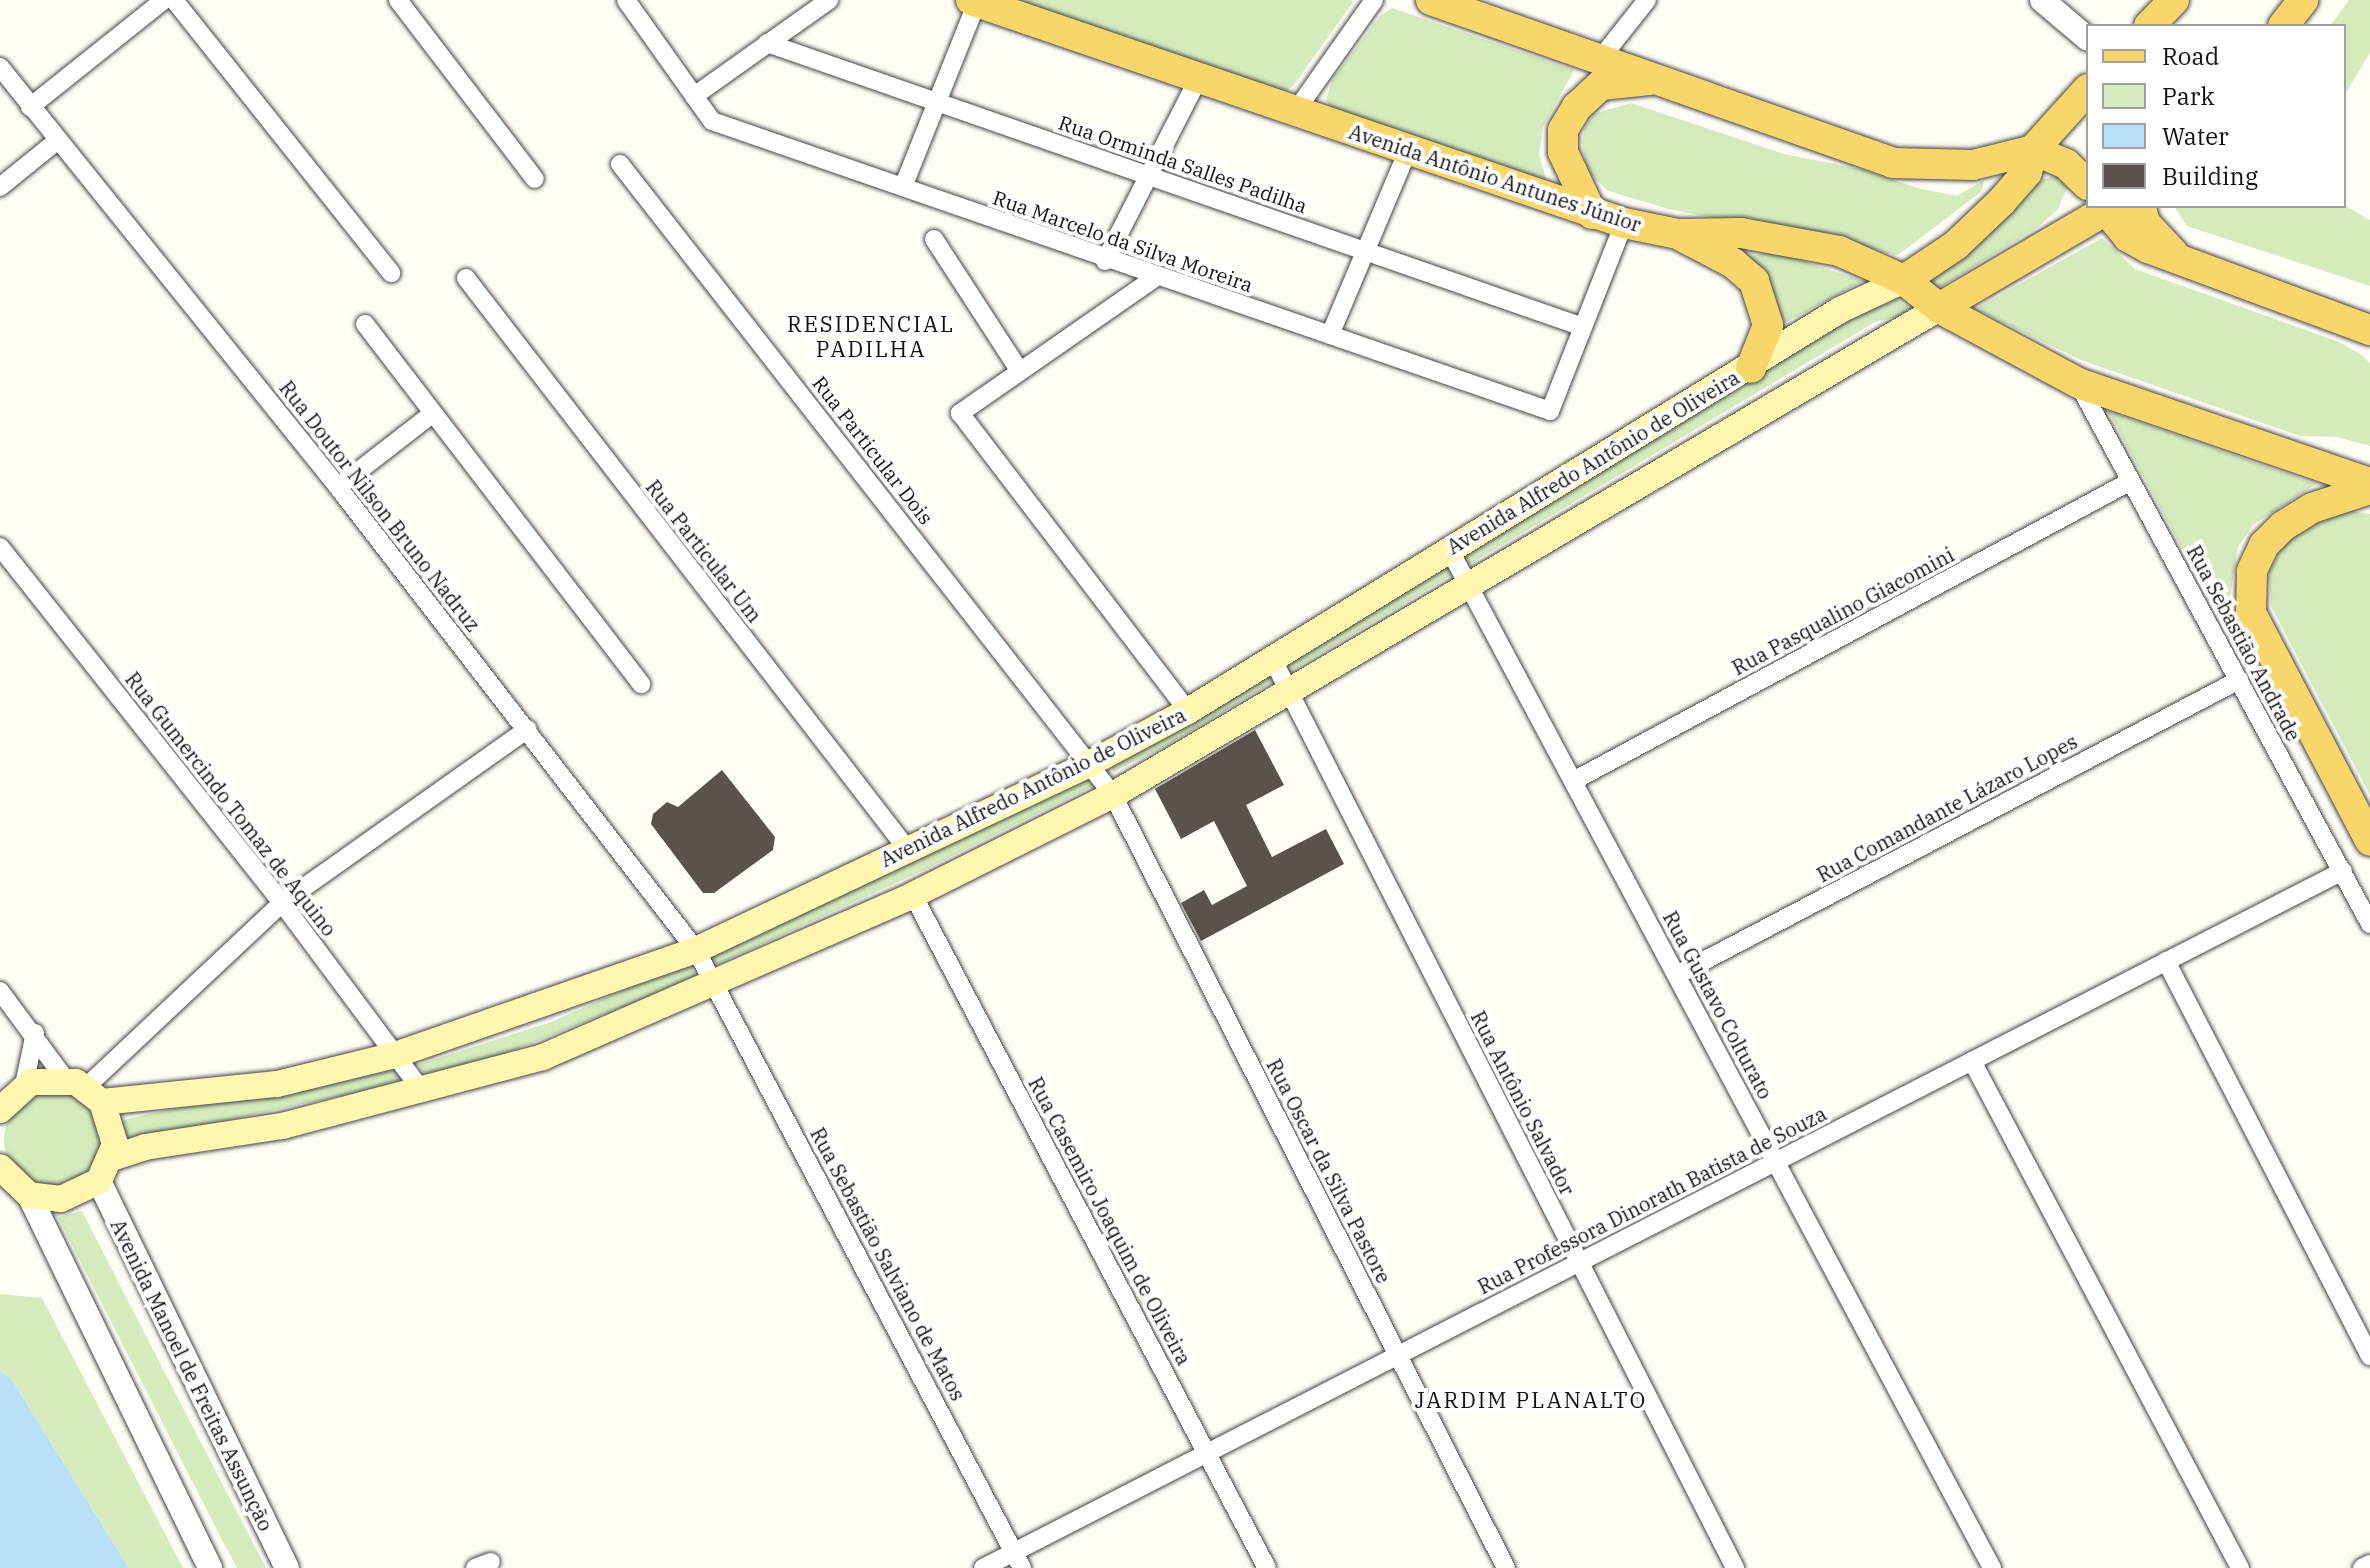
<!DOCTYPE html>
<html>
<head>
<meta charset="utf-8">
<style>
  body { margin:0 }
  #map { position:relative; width:2370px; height:1568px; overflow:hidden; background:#fffdf5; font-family:"IBM Plex Serif",serif }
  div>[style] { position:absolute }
  .green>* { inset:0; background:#d5ebbd }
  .round { border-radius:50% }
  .water>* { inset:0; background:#b9e0f7 }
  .building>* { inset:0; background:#5a524d }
  .roads { filter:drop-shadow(0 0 2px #444) drop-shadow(0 0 2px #444) }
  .minor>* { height:18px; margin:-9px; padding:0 9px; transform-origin:9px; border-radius:9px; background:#fff }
  .tertiary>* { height:24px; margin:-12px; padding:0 12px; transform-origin:12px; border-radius:12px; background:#fff }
  .secondary>* { height:26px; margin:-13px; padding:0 13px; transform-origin:13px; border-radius:13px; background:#fff6b0 }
  .primary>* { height:30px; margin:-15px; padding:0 15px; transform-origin:15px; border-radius:15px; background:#f9d66b }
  span { translate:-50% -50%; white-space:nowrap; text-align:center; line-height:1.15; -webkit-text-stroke:8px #fff; paint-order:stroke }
  .street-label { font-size:20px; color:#111 }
  .neighbourhood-label { font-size:22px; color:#111; letter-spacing:2px }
  .legend { position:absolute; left:2086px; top:24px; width:260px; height:184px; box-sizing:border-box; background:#fff; border:2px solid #a0a0a0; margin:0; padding:10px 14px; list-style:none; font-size:24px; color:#111 }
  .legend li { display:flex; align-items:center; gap:16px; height:40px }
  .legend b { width:40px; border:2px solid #a0a0a0 }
</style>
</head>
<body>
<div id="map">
  <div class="green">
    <i style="clip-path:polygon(999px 0,1352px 0,1353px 2px,1293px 86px,1282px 93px)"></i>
    <i style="clip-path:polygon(2349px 0,2370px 0,2370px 53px,2344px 96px,2344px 26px,2330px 26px)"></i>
    <i style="clip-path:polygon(1392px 8px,1574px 70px,1543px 127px,1539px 154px,1548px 186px,1339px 116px,1330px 107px,1326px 100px,1332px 80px,1380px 16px)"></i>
    <i style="clip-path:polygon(1631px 103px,1784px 154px,1864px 170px,1917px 188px,1957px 196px,1984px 180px,1982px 191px,1898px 255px,1669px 209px,1608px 191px,1587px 171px,1582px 142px,1585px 127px,1594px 114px)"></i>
    <i style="clip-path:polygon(2059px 174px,2070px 181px,2058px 209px,2038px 227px,1932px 292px,1924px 282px,2042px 180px)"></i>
    <i style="clip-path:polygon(2344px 205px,2370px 220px,2370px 286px,2187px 226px,2174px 206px)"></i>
    <i style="clip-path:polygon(2102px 238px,2135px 269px,2339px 342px,2360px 354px,2370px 363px,2370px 446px,2337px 437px,2300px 436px,2081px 360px,1975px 309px)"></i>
    <i style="clip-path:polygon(1763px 254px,1788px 256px,1863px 281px,1777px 327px,1742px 257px)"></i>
    <i style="clip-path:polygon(1891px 295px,1916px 313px,1875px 322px,1164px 747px,1113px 772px,1111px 764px,1342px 622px)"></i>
    <i style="clip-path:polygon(2108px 411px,2316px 484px,2253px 525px,2238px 547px,2230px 598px,2241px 640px,2204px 589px)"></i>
    <i style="clip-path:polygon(2346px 510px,2370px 514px,2370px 795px,2271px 606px,2269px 572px,2284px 541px,2315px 520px)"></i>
    <i style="clip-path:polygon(1087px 775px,1094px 779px,1093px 786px,922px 871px,718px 964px,707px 959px)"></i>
    <i style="clip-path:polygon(690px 961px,696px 978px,433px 1082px,417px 1065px,551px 1022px)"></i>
    <i style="clip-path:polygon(398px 1067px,406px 1082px,124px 1142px,123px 1120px,242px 1094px,324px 1086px)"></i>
    <i class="round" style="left:4px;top:1091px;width:98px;height:98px"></i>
    <i style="clip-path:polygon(82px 1211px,164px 1371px,266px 1568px,237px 1568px,224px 1544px,58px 1217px)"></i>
    <i style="clip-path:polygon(0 1294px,42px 1298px,183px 1568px,129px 1568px,12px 1380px,0 1371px)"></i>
  </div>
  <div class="water">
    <i style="clip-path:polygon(0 1371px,12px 1380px,129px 1568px,0 1568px)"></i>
  </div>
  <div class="building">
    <i style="clip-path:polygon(1255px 730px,1284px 785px,1246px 805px,1272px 857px,1326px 829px,1344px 864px,1201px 941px,1181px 903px,1204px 890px,1212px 905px,1247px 886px,1214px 821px,1181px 839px,1155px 789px)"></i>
    <i style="clip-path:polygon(722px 770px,775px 837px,773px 850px,714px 893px,703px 893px,651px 824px,653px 814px,667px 802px,678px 807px)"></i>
  </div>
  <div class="roads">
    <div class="minor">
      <i style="left:174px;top:0;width:349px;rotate:51.5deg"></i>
      <i style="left:398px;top:0;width:225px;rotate:52.6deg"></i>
      <i style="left:626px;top:0;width:148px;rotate:54.6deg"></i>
      <i style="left:712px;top:121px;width:887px;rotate:19.09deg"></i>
      <i style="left:1550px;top:411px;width:202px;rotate:-68.5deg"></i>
      <i style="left:767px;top:43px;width:864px;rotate:19.19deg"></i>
      <i style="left:1601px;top:58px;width:74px;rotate:-51.6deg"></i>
      <i style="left:0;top:67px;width:539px;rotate:51.17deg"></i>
      <i style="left:338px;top:487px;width:585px;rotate:52.29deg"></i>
      <i style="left:696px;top:950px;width:699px;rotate:62.19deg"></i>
      <i style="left:694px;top:96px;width:166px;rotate:-35.4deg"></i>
      <i style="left:30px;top:107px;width:171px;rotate:-38.6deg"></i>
      <i style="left:1295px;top:112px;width:137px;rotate:-54.8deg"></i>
      <i style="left:620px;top:164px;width:801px;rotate:52deg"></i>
      <i style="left:1113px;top:795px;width:867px;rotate:63.05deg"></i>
      <i style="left:0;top:187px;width:75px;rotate:-39deg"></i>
      <i style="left:903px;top:187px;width:199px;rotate:-68.2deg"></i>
      <i style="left:934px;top:239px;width:156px;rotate:57deg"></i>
      <i style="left:1105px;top:261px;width:204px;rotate:-62.9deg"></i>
      <i style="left:1156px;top:277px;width:239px;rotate:145.2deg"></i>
      <i style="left:960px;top:413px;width:375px;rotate:52.6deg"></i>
      <i style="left:466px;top:278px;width:723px;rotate:52.31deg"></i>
      <i style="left:365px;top:324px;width:454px;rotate:52.5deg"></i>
      <i style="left:1330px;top:335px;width:201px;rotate:-67.1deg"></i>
      <i style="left:2078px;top:383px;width:615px;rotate:61.64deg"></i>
      <i style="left:338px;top:487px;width:120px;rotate:-37.9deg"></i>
      <i style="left:0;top:547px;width:454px;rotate:51.6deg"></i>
      <i style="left:282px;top:903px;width:234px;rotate:53.3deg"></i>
      <i style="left:1448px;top:547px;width:1157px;rotate:61.95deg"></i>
      <i style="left:1272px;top:658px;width:1021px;rotate:63.03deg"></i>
      <i style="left:1575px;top:780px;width:631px;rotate:-28.27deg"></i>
      <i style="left:913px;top:895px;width:760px;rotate:62.26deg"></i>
      <i style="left:2166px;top:961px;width:445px;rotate:62.7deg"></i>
      <i style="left:1677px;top:975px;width:635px;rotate:-27.7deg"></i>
      <i style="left:0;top:991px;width:109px;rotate:53.5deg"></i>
      <i style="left:1972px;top:1061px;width:573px;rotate:62.14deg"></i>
      <i style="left:24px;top:1085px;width:53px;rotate:-78.1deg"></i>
      <i style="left:86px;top:1087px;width:269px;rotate:-43.2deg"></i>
      <i style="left:282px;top:903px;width:301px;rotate:-35.3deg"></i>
      <i style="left:475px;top:1568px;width:17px;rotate:-21deg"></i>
      <i style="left:983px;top:1568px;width:1528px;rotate:-27.14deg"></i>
      <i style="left:2362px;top:1568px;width:9px;rotate:-27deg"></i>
    </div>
    <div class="tertiary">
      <i style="left:2042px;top:0;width:60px;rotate:40.3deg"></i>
      <i style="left:99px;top:1181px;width:430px;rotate:64.1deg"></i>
      <i style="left:29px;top:1195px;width:415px;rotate:64.1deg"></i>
    </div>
    <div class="secondary">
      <i style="left:102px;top:1102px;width:176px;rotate:-5.9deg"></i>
      <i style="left:277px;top:1084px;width:122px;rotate:-13.8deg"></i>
      <i style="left:395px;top:1055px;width:319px;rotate:-19.2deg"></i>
      <i style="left:696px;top:950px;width:437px;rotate:-25.3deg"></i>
      <i style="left:1091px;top:763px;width:110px;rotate:-28.2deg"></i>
      <i style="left:1188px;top:711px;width:765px;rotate:-31.59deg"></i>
      <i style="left:1840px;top:310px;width:71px;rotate:-25.1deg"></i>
      <i style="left:0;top:1110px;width:42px;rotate:-42.1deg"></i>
      <i style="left:31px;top:1082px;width:45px"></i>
      <i style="left:76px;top:1082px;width:33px;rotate:38deg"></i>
      <i style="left:102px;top:1102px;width:44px;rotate:72.8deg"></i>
      <i style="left:115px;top:1144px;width:40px;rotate:113.4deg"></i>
      <i style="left:99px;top:1181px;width:42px;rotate:154.7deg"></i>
      <i style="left:61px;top:1199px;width:32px;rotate:-173deg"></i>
      <i style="left:29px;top:1195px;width:40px;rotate:-136deg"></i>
      <i style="left:112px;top:1158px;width:35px;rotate:-18deg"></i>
      <i style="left:145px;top:1147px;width:139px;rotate:-8.7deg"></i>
      <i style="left:282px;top:1126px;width:270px;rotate:-14.8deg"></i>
      <i style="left:543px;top:1057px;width:404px;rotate:-23.6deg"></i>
      <i style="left:913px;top:895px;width:224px;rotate:-26.6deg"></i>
      <i style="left:1113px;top:795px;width:959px;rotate:-30.52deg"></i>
    </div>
    <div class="primary">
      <i style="left:971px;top:0;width:690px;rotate:18.86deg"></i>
      <i style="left:1624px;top:223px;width:55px;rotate:11.5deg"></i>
      <i style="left:1678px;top:234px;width:63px;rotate:-0.9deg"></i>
      <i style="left:1741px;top:233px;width:100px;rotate:10.4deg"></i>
      <i style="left:1839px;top:251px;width:71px;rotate:24deg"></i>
      <i style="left:1904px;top:280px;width:45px;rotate:38.7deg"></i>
      <i style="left:1939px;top:308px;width:158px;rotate:28.3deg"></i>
      <i style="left:2078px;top:383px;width:309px;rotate:18.9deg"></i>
      <i style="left:1431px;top:0;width:490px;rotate:19.4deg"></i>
      <i style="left:1893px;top:163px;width:80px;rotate:1.4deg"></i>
      <i style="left:1973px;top:165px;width:62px;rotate:-14deg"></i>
      <i style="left:2033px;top:150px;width:36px;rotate:23deg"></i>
      <i style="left:2066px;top:164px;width:30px;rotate:44deg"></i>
      <i style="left:2149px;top:26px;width:36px;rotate:-46deg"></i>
      <i style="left:2283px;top:26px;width:33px;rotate:-52deg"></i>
      <i style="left:2103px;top:206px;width:40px;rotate:51deg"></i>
      <i style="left:2128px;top:237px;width:23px;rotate:29deg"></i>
      <i style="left:2148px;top:248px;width:237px;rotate:20.3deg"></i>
      <i style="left:2140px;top:206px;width:19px;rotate:72deg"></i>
      <i style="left:2146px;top:224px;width:40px;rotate:47deg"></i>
      <i style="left:1592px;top:214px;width:68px;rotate:-115.1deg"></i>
      <i style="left:1563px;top:152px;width:22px;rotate:-90deg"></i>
      <i style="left:1563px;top:130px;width:27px;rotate:-59deg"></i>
      <i style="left:1577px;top:107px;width:33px;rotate:-43deg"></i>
      <i style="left:1601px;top:85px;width:48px;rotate:-5.9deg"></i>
      <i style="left:1683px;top:237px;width:56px;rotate:27.5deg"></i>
      <i style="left:1733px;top:263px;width:28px;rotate:41deg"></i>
      <i style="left:1754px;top:281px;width:46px;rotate:72.3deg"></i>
      <i style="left:1768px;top:325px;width:46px;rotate:111.6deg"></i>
      <i style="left:1904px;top:280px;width:63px;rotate:-33.9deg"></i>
      <i style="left:1956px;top:245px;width:64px;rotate:-43.7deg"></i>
      <i style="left:2002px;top:201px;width:38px;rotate:-49deg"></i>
      <i style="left:2027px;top:172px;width:23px;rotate:-75deg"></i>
      <i style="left:2033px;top:150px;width:82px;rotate:-48deg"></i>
      <i style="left:1939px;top:308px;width:202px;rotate:-30.4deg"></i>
      <i style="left:2370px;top:489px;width:61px;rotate:161.9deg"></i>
      <i style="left:2312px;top:508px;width:34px;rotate:148deg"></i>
      <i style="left:2283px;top:526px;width:27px;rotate:135deg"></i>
      <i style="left:2264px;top:545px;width:29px;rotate:115deg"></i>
      <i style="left:2252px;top:571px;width:42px;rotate:91.4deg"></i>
      <i style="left:2251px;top:613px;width:257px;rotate:62.4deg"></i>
    </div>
  </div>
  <div class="street-label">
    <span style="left:1183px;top:164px;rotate:19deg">Rua Orminda Salles Padilha</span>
    <span style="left:1495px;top:178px;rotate:18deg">Avenida Antônio Antunes Júnior</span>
    <span style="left:1123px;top:241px;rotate:19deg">Rua Marcelo da Silva Moreira</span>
    <span style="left:873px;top:450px;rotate:52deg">Rua Particular Dois</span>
    <span style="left:1593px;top:462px;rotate:-31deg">Avenida Alfredo Antônio de Oliveira</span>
    <span style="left:380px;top:506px;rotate:52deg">Rua Doutor Nilson Bruno Nadruz</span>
    <span style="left:704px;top:551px;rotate:52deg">Rua Particular Um</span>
    <span style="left:1843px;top:611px;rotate:-28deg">Rua Pasqualino Giacomini</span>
    <span style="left:2244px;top:643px;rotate:62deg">Rua Sebastião Andrade</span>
    <span style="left:1033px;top:787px;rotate:-26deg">Avenida Alfredo Antônio de Oliveira</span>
    <span style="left:231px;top:804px;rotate:52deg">Rua Gumercindo Tomaz de Aquino</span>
    <span style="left:1947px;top:808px;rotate:-28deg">Rua Comandante Lázaro Lopes</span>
    <span style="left:1718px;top:1005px;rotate:62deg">Rua Gustavo Colturato</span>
    <span style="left:1523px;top:1103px;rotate:63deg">Rua Antônio Salvador</span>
    <span style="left:1329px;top:1171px;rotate:63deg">Rua Oscar da Silva Pastore</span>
    <span style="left:1652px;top:1200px;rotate:-27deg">Rua Professora Dinorath Batista de Souza</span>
    <span style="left:1110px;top:1221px;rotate:62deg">Rua Casemiro Joaquim de Oliveira</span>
    <span style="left:888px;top:1264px;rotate:62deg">Rua Sebastião Salviano de Matos</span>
    <span style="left:192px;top:1375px;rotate:64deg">Avenida Manoel de Freitas Assunção</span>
  </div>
  <div class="neighbourhood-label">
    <span style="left:871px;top:336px">RESIDENCIAL<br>PADILHA</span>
    <span style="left:1531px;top:1400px">JARDIM PLANALTO</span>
  </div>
  <ul class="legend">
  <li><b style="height:10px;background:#f9d66b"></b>Road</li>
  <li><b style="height:22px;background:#d5ebbd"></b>Park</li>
  <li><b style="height:22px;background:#b9e0f7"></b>Water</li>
  <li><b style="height:22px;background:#5a524d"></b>Building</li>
  </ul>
</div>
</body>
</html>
